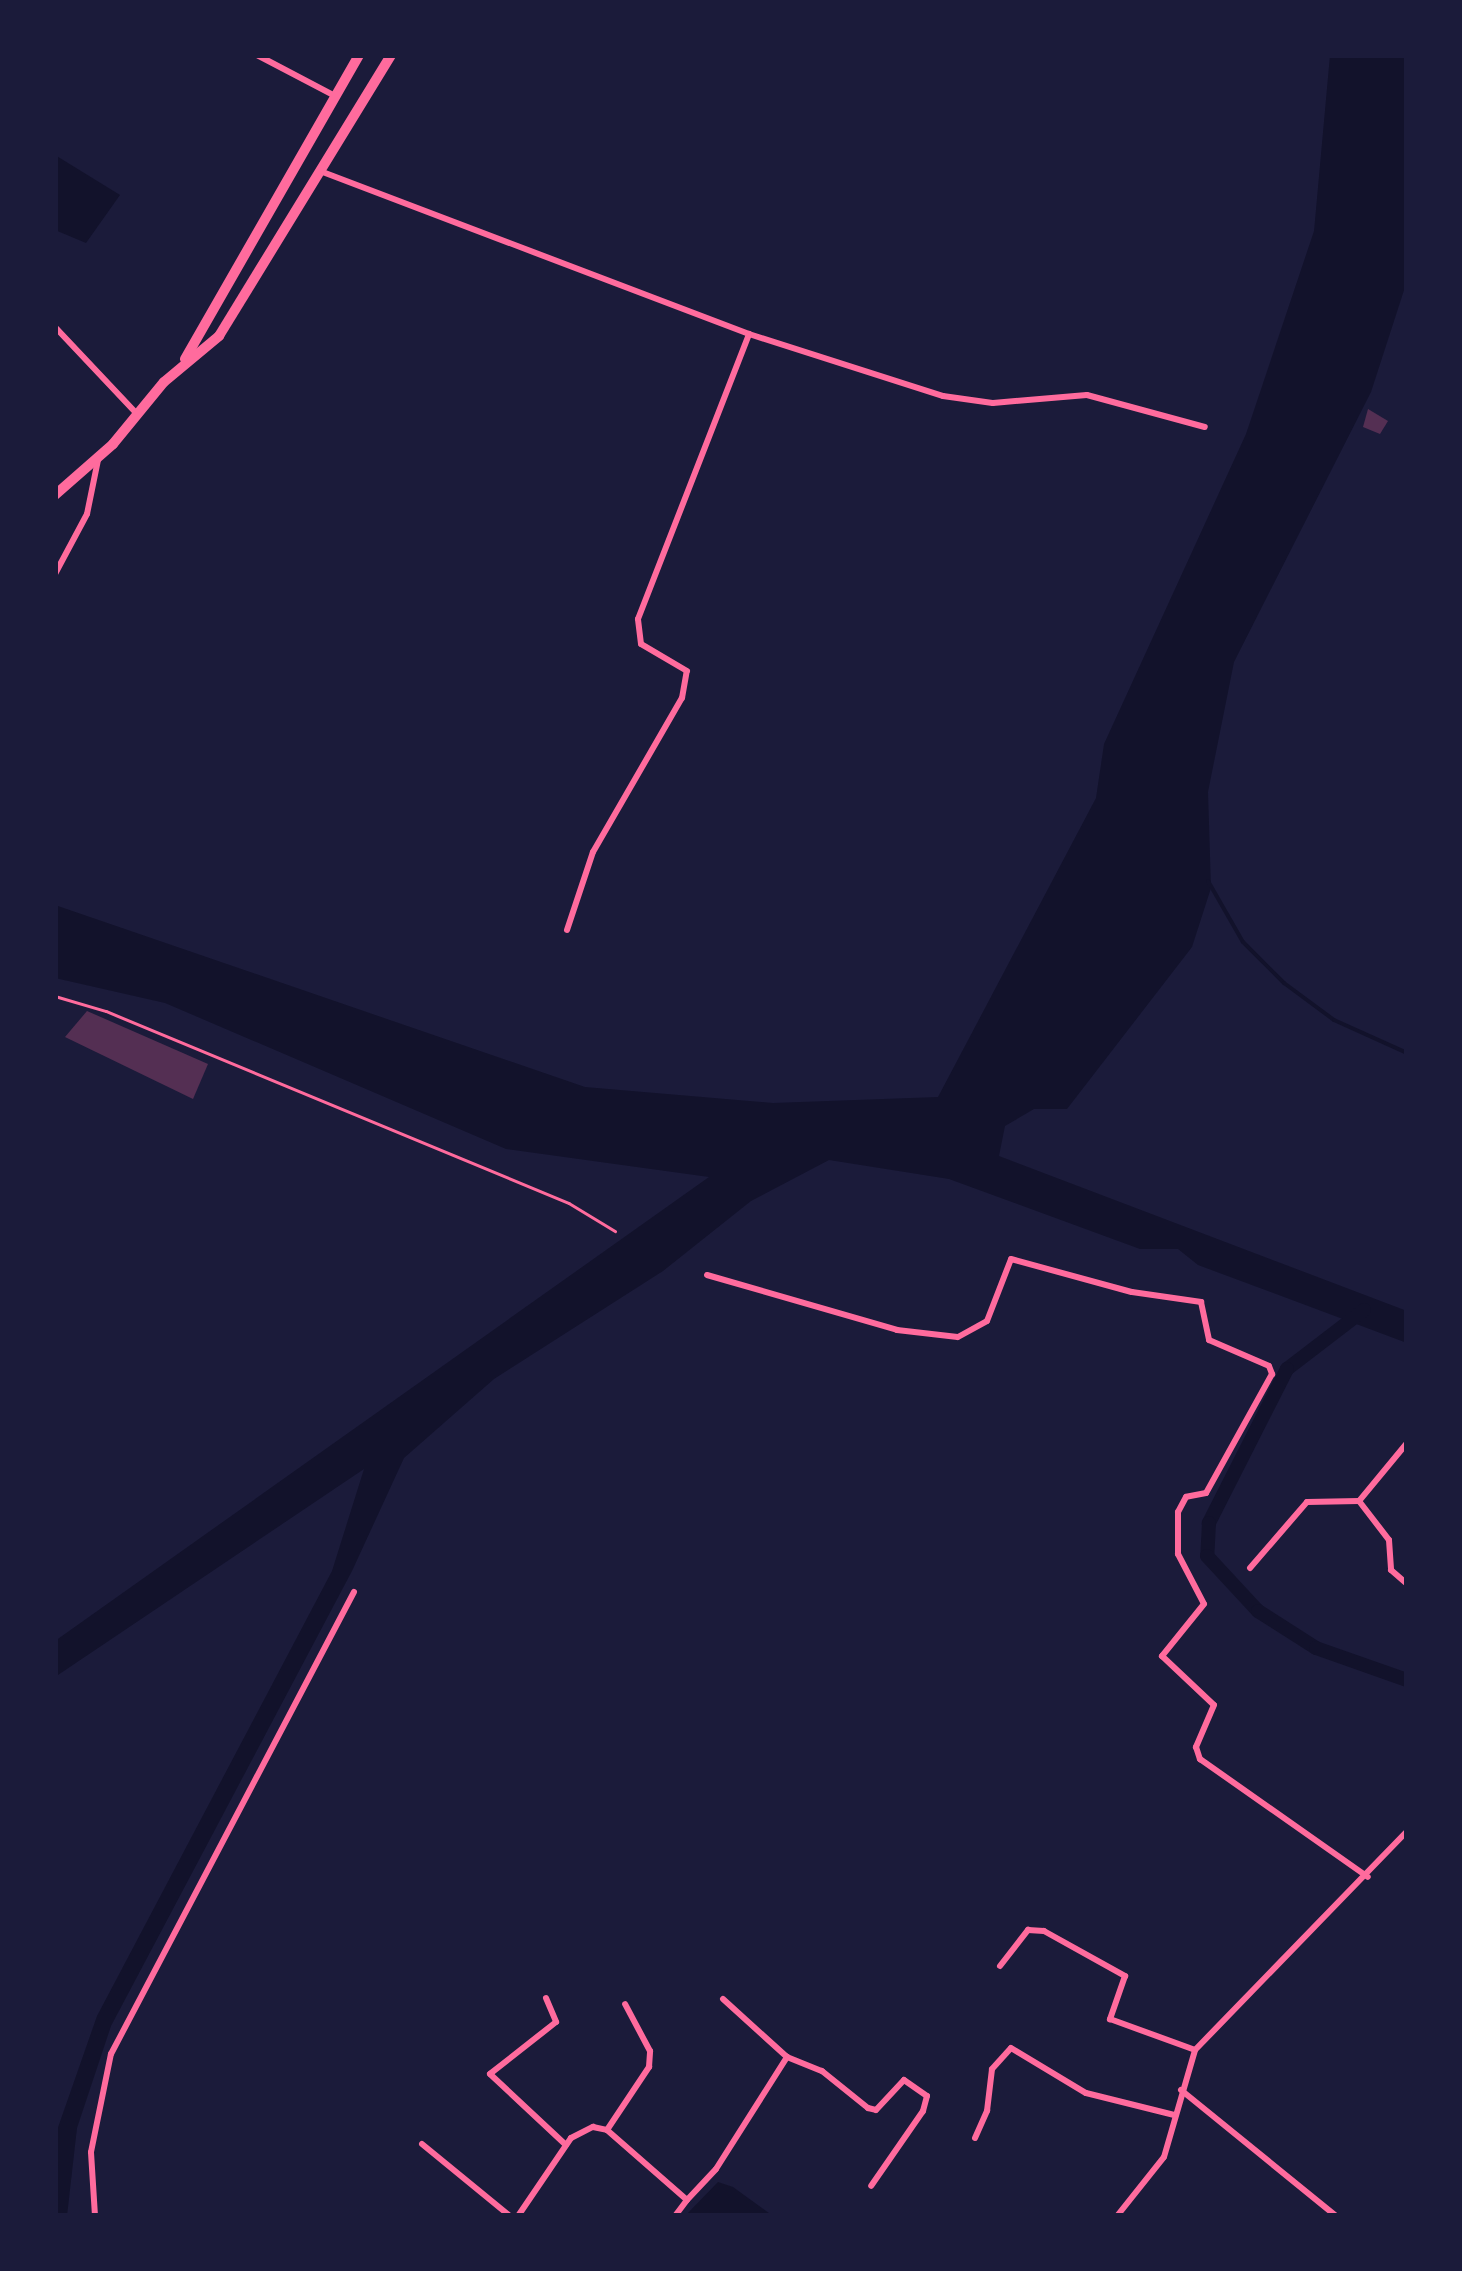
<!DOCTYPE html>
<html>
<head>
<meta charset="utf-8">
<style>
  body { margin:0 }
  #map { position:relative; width:1462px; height:2271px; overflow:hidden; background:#1b1b3a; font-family:"Playfair Display",serif }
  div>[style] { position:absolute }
  .water>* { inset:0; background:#12122b }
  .stream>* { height:4px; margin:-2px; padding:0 2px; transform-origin:2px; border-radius:2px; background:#12122b }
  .canal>* { height:14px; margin:-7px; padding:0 7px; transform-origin:7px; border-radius:7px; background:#12122b }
  .building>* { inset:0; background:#542f53 }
  .service>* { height:2.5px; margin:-1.25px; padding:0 1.25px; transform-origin:1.25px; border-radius:1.25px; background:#ff6b9d }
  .minor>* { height:6px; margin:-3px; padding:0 3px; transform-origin:3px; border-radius:3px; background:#ff6b9d }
  .trunk>* { height:10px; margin:-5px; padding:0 5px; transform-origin:5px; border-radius:5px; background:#ff6b9d }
  span { translate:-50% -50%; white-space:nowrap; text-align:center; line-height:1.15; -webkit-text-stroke:10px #1b1b3a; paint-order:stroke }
  .frame { position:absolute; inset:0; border:58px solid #1b1b3a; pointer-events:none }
</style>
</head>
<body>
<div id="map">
  <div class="water">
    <i style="clip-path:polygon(1330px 55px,1407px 55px,1407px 281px,1371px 392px,1234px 662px,1208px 792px,1211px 888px,1192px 947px,1067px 1109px,1034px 1109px,1005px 1126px,999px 1156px,1407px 1311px,1407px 1343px,1198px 1265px,1178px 1249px,1140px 1249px,949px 1179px,829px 1160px,751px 1201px,663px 1271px,494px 1379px,404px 1458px,352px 1571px,111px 2026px,77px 2128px,67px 2216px,55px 2216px,55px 2136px,97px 2016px,332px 1571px,364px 1469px,55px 1677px,55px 1641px,709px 1177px,506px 1149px,165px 1003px,55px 978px,55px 905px,585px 1087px,773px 1103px,938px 1097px,1096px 798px,1104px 744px,1246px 434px,1314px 231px)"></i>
    <i style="clip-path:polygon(55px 155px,120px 195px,86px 243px,55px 230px)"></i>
    <i style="clip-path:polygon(718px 2182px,733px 2187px,773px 2216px,685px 2216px)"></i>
  </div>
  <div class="stream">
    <i style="left:1208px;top:881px;width:70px;rotate:60.2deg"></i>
    <i style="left:1243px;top:942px;width:58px;rotate:45deg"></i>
    <i style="left:1284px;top:983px;width:62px;rotate:36.5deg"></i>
    <i style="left:1334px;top:1020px;width:80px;rotate:24.3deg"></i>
  </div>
  <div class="canal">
    <i style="left:1364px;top:1310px;width:97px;rotate:142.5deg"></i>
    <i style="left:1287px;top:1369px;width:173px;rotate:116.9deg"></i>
    <i style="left:1209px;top:1523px;width:33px;rotate:93deg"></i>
    <i style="left:1207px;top:1556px;width:75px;rotate:47.2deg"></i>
    <i style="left:1258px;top:1611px;width:69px;rotate:32.5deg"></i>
    <i style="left:1316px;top:1648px;width:96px;rotate:19.4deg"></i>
  </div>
  <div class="building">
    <i style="clip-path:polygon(1368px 409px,1388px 421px,1380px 434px,1363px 427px)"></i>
    <i style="clip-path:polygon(87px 1011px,208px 1064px,193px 1099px,65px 1037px)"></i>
  </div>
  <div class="service">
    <i style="left:55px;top:996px;width:53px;rotate:16.4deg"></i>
    <i style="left:106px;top:1011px;width:501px;rotate:22.52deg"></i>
    <i style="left:569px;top:1203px;width:54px;rotate:31.3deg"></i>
  </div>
  <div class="minor">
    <i style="left:257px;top:55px;width:88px;rotate:27.7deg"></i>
    <i style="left:320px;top:171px;width:459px;rotate:20.8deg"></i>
    <i style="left:749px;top:334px;width:204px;rotate:17.7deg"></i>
    <i style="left:943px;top:396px;width:50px;rotate:8deg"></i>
    <i style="left:993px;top:403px;width:94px;rotate:-4.9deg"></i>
    <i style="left:1087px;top:395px;width:122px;rotate:15.2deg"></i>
    <i style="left:55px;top:327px;width:121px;rotate:46.7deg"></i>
    <i style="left:55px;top:574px;width:68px;rotate:-61.9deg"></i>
    <i style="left:87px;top:514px;width:55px;rotate:-78.5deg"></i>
    <i style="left:567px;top:930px;width:82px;rotate:-71.6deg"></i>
    <i style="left:593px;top:852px;width:178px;rotate:-60deg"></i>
    <i style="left:682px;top:698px;width:27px;rotate:-80deg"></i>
    <i style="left:687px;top:671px;width:53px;rotate:-149.6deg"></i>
    <i style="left:641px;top:644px;width:25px;rotate:-97deg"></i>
    <i style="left:638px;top:619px;width:306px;rotate:-68.7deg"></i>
    <i style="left:707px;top:1275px;width:198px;rotate:16.1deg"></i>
    <i style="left:897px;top:1330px;width:61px;rotate:6.5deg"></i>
    <i style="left:958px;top:1337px;width:33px;rotate:-29deg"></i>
    <i style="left:987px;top:1321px;width:66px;rotate:-68.8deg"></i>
    <i style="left:1011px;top:1259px;width:125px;rotate:15.3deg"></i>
    <i style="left:1132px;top:1292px;width:70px;rotate:8.2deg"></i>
    <i style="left:1201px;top:1302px;width:39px;rotate:78deg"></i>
    <i style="left:1209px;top:1340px;width:65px;rotate:23.4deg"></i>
    <i style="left:1269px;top:1366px;width:9px;rotate:69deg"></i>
    <i style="left:1272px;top:1374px;width:136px;rotate:119deg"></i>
    <i style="left:1206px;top:1493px;width:20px;rotate:169deg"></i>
    <i style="left:1186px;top:1497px;width:17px;rotate:118deg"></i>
    <i style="left:1178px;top:1512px;width:42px;rotate:90deg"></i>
    <i style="left:1178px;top:1554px;width:56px;rotate:62.5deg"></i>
    <i style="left:1204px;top:1604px;width:67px;rotate:128.9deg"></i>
    <i style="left:1162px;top:1656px;width:71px;rotate:43.3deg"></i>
    <i style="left:1214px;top:1705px;width:46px;rotate:113.2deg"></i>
    <i style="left:1196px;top:1747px;width:13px;rotate:72deg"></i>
    <i style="left:1200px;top:1759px;width:205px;rotate:35.1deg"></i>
    <i style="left:1407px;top:1443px;width:75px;rotate:129.6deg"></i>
    <i style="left:1359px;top:1501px;width:49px;rotate:52.4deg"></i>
    <i style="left:1389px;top:1540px;width:30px;rotate:86deg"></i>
    <i style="left:1391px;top:1570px;width:21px;rotate:41deg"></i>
    <i style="left:1250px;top:1568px;width:87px;rotate:-49.2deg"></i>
    <i style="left:1307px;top:1502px;width:52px;rotate:-1.1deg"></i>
    <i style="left:1000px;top:1966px;width:46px;rotate:-52.1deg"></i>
    <i style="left:1028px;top:1930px;width:16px;rotate:4deg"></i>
    <i style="left:1044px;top:1931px;width:93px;rotate:29.1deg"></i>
    <i style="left:1125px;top:1976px;width:46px;rotate:109.2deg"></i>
    <i style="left:1110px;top:2019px;width:90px;rotate:20deg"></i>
    <i style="left:546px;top:1998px;width:26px;rotate:67deg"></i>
    <i style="left:556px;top:2022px;width:84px;rotate:141.8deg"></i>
    <i style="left:490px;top:2074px;width:104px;rotate:43.1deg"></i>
    <i style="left:723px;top:1999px;width:86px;rotate:42.2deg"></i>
    <i style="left:787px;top:2057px;width:38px;rotate:22deg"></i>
    <i style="left:822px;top:2071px;width:59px;rotate:38.8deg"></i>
    <i style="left:868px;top:2108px;width:8px;rotate:14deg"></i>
    <i style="left:876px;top:2110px;width:41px;rotate:-47deg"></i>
    <i style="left:904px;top:2080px;width:28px;rotate:35deg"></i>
    <i style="left:927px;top:2096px;width:16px;rotate:105deg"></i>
    <i style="left:923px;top:2111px;width:91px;rotate:124.7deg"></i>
    <i style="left:1181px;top:2090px;width:200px;rotate:39.1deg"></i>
    <i style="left:607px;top:2130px;width:76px;rotate:-56.3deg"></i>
    <i style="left:649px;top:2067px;width:16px;rotate:-86deg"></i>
    <i style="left:650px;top:2051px;width:53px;rotate:-118deg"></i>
    <i style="left:975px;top:2138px;width:30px;rotate:-66deg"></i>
    <i style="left:987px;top:2111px;width:42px;rotate:-83.2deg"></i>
    <i style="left:992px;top:2069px;width:28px;rotate:-48deg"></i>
    <i style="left:1011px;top:2048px;width:87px;rotate:31deg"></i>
    <i style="left:1086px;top:2093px;width:91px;rotate:14deg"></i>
    <i style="left:422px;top:2144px;width:114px;rotate:39.3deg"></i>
    <i style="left:687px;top:2200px;width:42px;rotate:-46.9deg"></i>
    <i style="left:716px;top:2169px;width:133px;rotate:-57.6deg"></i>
    <i style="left:95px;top:2216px;width:64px;rotate:-93.6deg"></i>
    <i style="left:91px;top:2152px;width:100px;rotate:-78.5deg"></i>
    <i style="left:111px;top:2054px;width:522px;rotate:-62.26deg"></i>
    <i style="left:518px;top:2216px;width:94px;rotate:-55.8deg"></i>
    <i style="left:571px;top:2138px;width:25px;rotate:-27deg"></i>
    <i style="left:593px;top:2127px;width:14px;rotate:12deg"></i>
    <i style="left:607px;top:2130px;width:106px;rotate:41.2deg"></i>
    <i style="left:687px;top:2200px;width:20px;rotate:127deg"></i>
    <i style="left:1117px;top:2216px;width:75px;rotate:-51.5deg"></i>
    <i style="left:1164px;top:2157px;width:111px;rotate:-73.8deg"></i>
    <i style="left:1195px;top:2050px;width:305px;rotate:-45.9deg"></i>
  </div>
  <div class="trunk">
    <i style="left:185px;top:359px;width:350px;rotate:-60.2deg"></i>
    <i style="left:55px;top:495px;width:77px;rotate:-41.3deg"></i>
    <i style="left:113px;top:444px;width:80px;rotate:-50.6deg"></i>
    <i style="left:164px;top:382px;width:72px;rotate:-39.9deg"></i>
    <i style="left:219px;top:336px;width:329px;rotate:-58.5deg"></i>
  </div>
  <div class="frame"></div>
</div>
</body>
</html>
